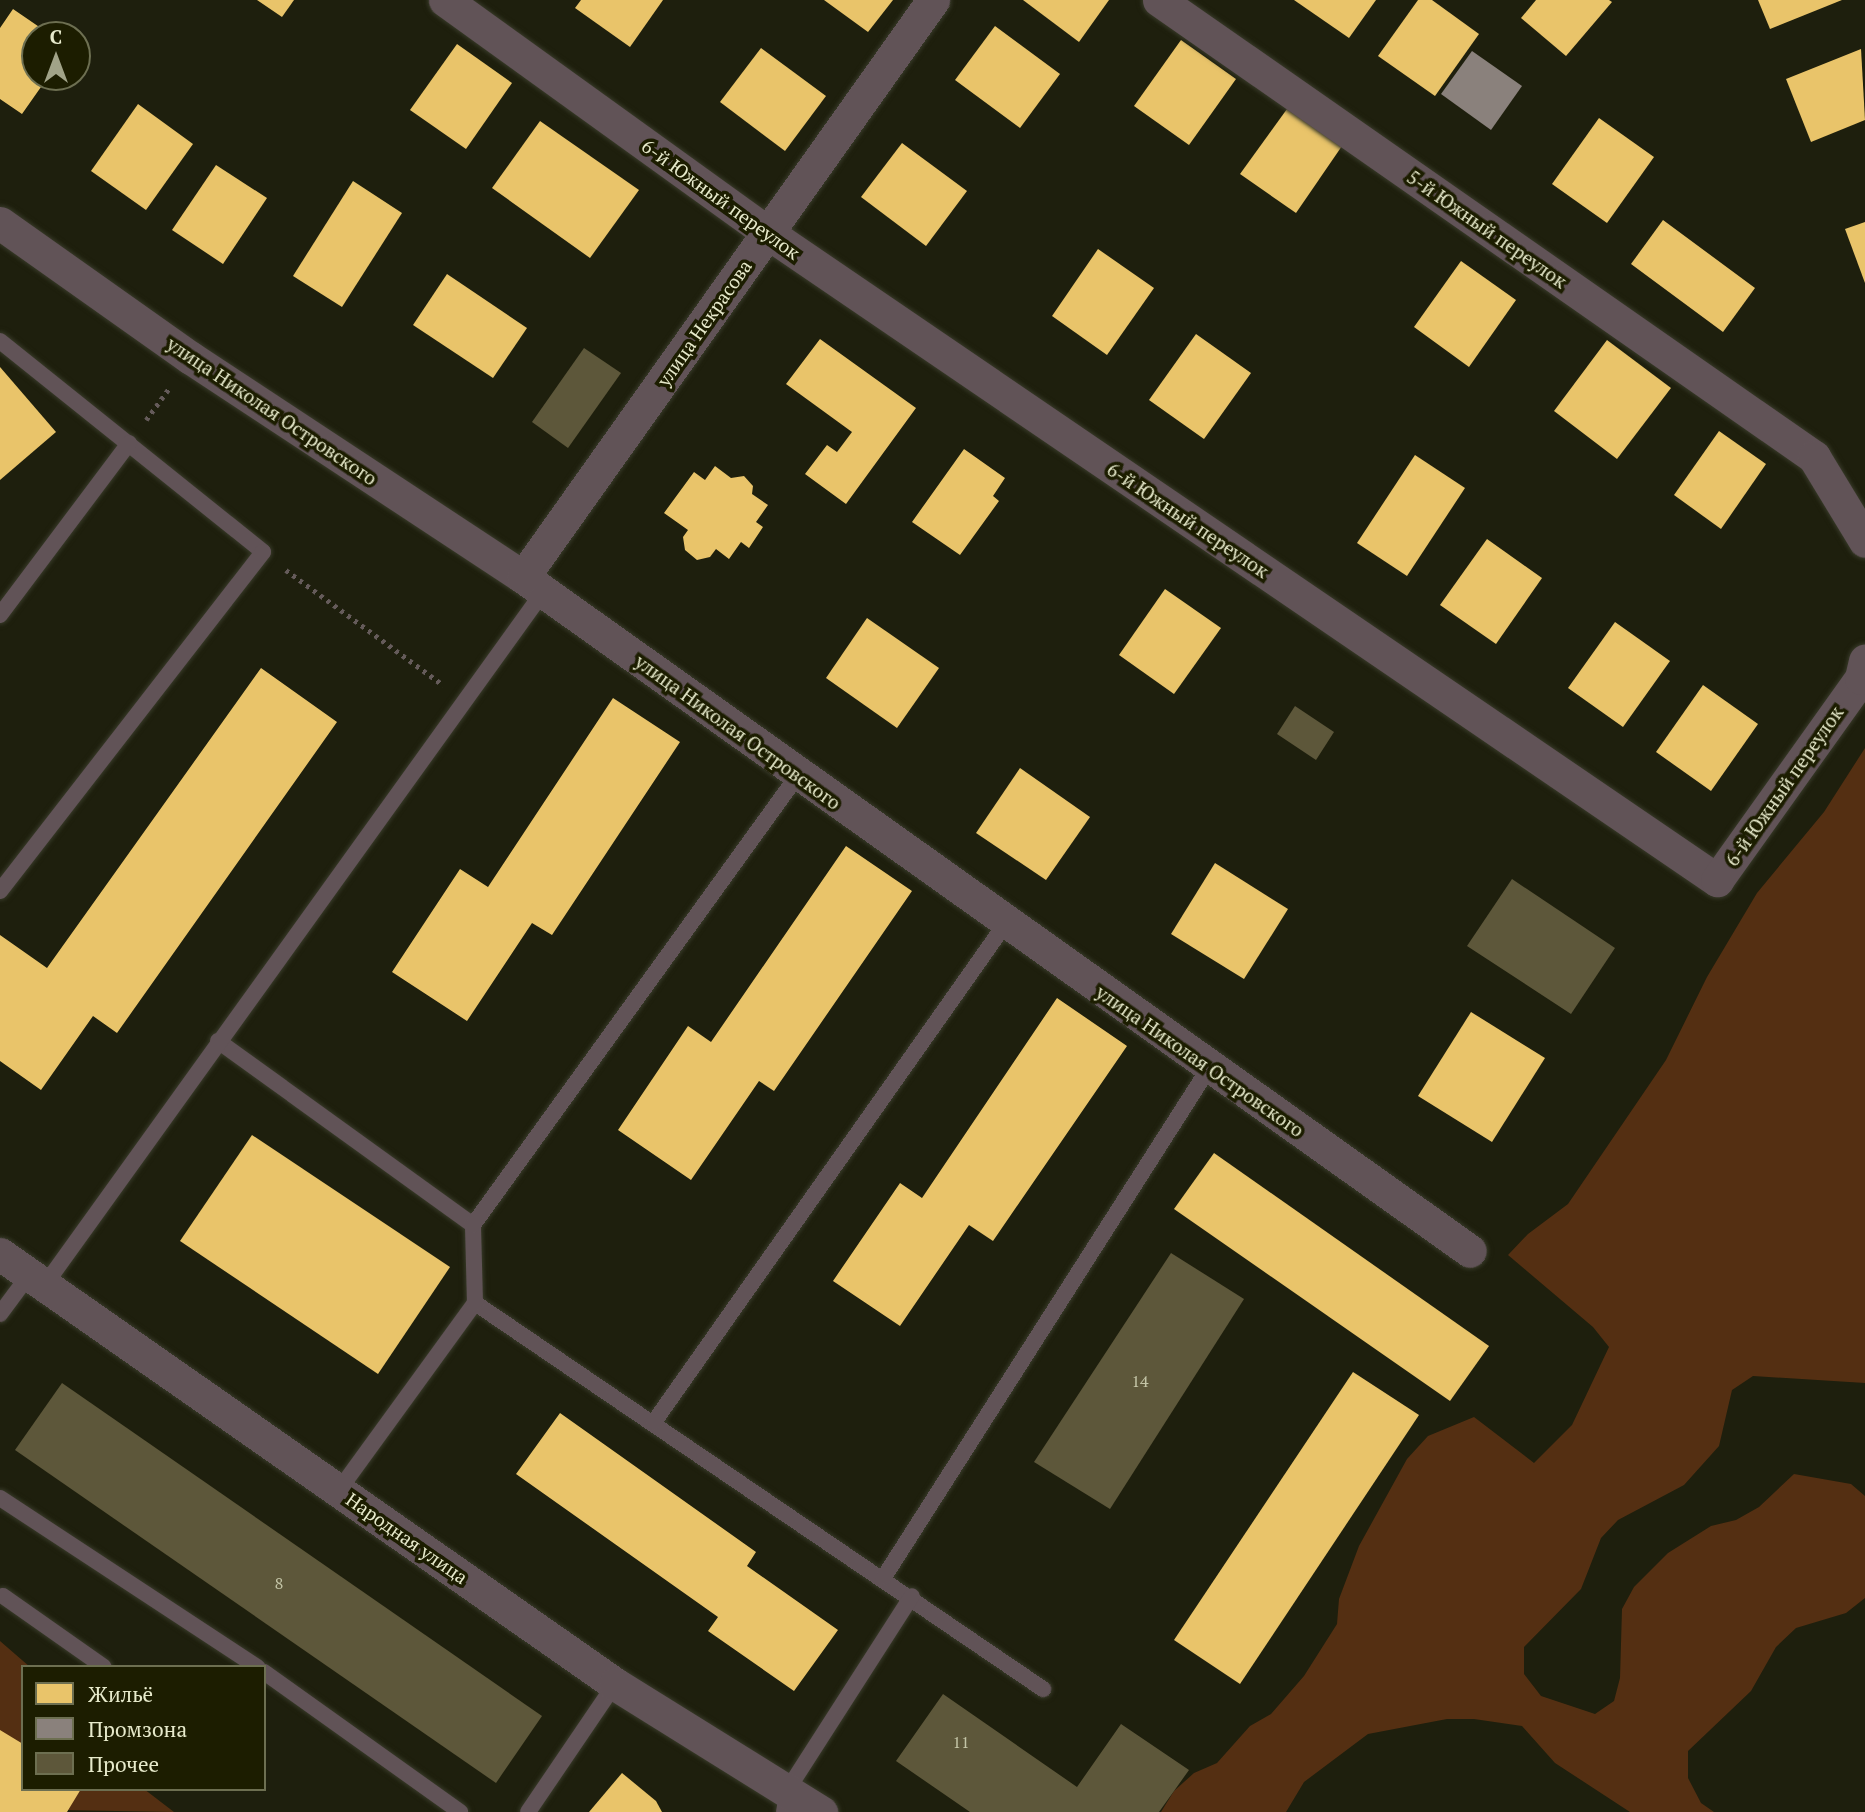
<!DOCTYPE html>
<html>
<head>
<meta charset="utf-8">
<style>
  body { margin:0 }
  #map { position:relative; width:1865px; height:1812px; overflow:hidden; background:#1e1f0d; font-family:"PT Serif",serif }
  div>[style] { position:absolute }
  .green>* { inset:0; background:#542f12 }
  .homes>* { inset:0; background:#e9c46a }
  .industry>* { inset:0; background:#8a817c }
  .building>* { inset:0; background:#5d573a }
  .path>* { height:4.5px; margin-top:-2.25px; transform-origin:0; background:repeating-linear-gradient(90deg,#655b5a 0 3.5px,transparent 0 8.5px) }
  .roads { filter:drop-shadow(0 0 2px #383a29) drop-shadow(0 0 2px #383a29) }
  .lane>* { height:16px; margin:-8px; padding:0 8px; transform-origin:8px; border-radius:8px; background:#615357 }
  .street>* { height:33px; margin:-16.5px; padding:0 16.5px; transform-origin:16.5px; border-radius:16.5px; background:#615357 }
  span { translate:-50% -50%; white-space:nowrap; text-align:center; line-height:1.15; -webkit-text-stroke:7px #1c1d00; paint-order:stroke }
  .number-label { font-size:16px; color:#c4c5a7 }
  .number-label span { -webkit-text-stroke-width:0 }
  .street-label { font-size:19px; color:#e7eacb }
  .legend { position:absolute; left:21px; top:1665px; width:245px; height:126px; box-sizing:border-box; background:#1c1d00; border:2px solid #6d6f51; margin:0; padding:9px 12px; list-style:none; font-size:21px; color:#e7eacb }
  .legend li { display:flex; align-items:center; gap:14px; height:35px }
  .legend b { width:35px; border:2px solid #6d6f51 }
  .north { position:absolute; left:21px; top:21px; width:70px; height:70px; box-sizing:border-box; background:#1c1d00; border:2px solid #6d6f51; border-radius:50%; rotate:0deg; font-size:19px; font-weight:700; line-height:28px; text-align:center; color:#e7eacb }
  .north::after { content:''; display:block; margin:auto; width:24px; height:32px; background:#a1a388; clip-path:polygon(50% 0,100% 100%,50% 72%,0 100%) }
</style>
</head>
<body>
<div id="map">
  <div class="green">
    <i style="clip-path:polygon(1865px 748px,1865px 1383px,1753px 1376px,1732px 1390px,1719px 1446px,1684px 1485px,1618px 1520px,1601px 1538px,1581px 1589px,1524px 1647px,1524px 1674px,1541px 1696px,1595px 1714px,1614px 1701px,1620px 1678px,1622px 1609px,1634px 1587px,1668px 1553px,1711px 1526px,1736px 1520px,1759px 1507px,1794px 1474px,1851px 1484px,1865px 1496px,1865px 1598px,1846px 1613px,1796px 1628px,1776px 1647px,1751px 1691px,1688px 1751px,1688px 1778px,1701px 1803px,1714px 1812px,1630px 1812px,1555px 1763px,1522px 1726px,1474px 1719px,1447px 1719px,1368px 1734px,1304px 1782px,1286px 1812px,1161px 1812px,1174px 1791px,1194px 1773px,1217px 1763px,1250px 1726px,1271px 1714px,1304px 1676px,1337px 1624px,1339px 1599px,1359px 1546px,1407px 1459px,1428px 1436px,1474px 1417px,1534px 1463px,1572px 1425px,1609px 1347px,1593px 1327px,1508px 1255px,1528px 1234px,1568px 1204px,1666px 1060px,1707px 977px,1757px 893px,1824px 812px)"></i>
    <i style="clip-path:polygon(0 1641px,30px 1667px,23px 1667px,23px 1789px,144px 1789px,174px 1812px,0 1809px)"></i>
  </div>
  <div class="homes">
    <i style="clip-path:polygon(257px 0,294px 0,282px 17px)"></i>
    <i style="clip-path:polygon(581px 0,663px 0,630px 47px,575px 8px)"></i>
    <i style="clip-path:polygon(824px 0,893px 0,868px 32px)"></i>
    <i style="clip-path:polygon(1023px 0,1109px 0,1079px 42px)"></i>
    <i style="clip-path:polygon(1294px 0,1376px 0,1349px 38px)"></i>
    <i style="clip-path:polygon(1418px 0,1432px 0,1479px 34px,1435px 96px,1378px 56px)"></i>
    <i style="clip-path:polygon(1536px 0,1609px 0,1612px 2px,1566px 56px,1521px 18px)"></i>
    <i style="clip-path:polygon(1758px 0,1842px 0,1770px 29px)"></i>
    <i style="clip-path:polygon(13px 9px,51px 35px,35px 35px,35px 77px,48px 77px,22px 114px,0 99px,0 28px)"></i>
    <i style="clip-path:polygon(995px 26px,1060px 74px,1020px 128px,955px 80px)"></i>
    <i style="clip-path:polygon(1181px 40px,1236px 79px,1189px 145px,1134px 106px)"></i>
    <i style="clip-path:polygon(457px 44px,512px 83px,466px 149px,410px 110px)"></i>
    <i style="clip-path:polygon(761px 48px,826px 96px,785px 151px,720px 102px)"></i>
    <i style="clip-path:polygon(1861px 49px,1865px 120px,1811px 142px,1786px 79px)"></i>
    <i style="clip-path:polygon(138px 104px,193px 144px,146px 210px,91px 171px)"></i>
    <i style="clip-path:polygon(1287px 109px,1342px 146px,1296px 213px,1240px 174px)"></i>
    <i style="clip-path:polygon(1599px 118px,1654px 157px,1607px 223px,1552px 184px)"></i>
    <i style="clip-path:polygon(540px 121px,639px 190px,590px 258px,492px 188px)"></i>
    <i style="clip-path:polygon(902px 143px,967px 191px,926px 246px,861px 197px)"></i>
    <i style="clip-path:polygon(216px 165px,267px 198px,223px 264px,172px 230px)"></i>
    <i style="clip-path:polygon(353px 181px,402px 213px,342px 307px,293px 276px)"></i>
    <i style="clip-path:polygon(1663px 220px,1755px 288px,1723px 332px,1631px 264px)"></i>
    <i style="clip-path:polygon(1865px 222px,1865px 283px,1845px 229px)"></i>
    <i style="clip-path:polygon(1098px 249px,1154px 288px,1107px 355px,1052px 316px)"></i>
    <i style="clip-path:polygon(1461px 261px,1516px 300px,1469px 367px,1414px 327px)"></i>
    <i style="clip-path:polygon(447px 274px,527px 328px,493px 378px,413px 325px)"></i>
    <i style="clip-path:polygon(1196px 334px,1251px 373px,1204px 439px,1149px 400px)"></i>
    <i style="clip-path:polygon(820px 339px,916px 408px,846px 504px,805px 474px,827px 445px,837px 452px,852px 432px,786px 384px)"></i>
    <i style="clip-path:polygon(1607px 340px,1671px 388px,1617px 459px,1554px 411px)"></i>
    <i style="clip-path:polygon(0 367px,56px 432px,0 480px)"></i>
    <i style="clip-path:polygon(1719px 431px,1766px 464px,1721px 529px,1674px 495px)"></i>
    <i style="clip-path:polygon(964px 449px,1005px 478px,993px 496px,999px 501px,960px 555px,912px 522px)"></i>
    <i style="clip-path:polygon(1415px 455px,1465px 488px,1407px 576px,1357px 543px)"></i>
    <i style="clip-path:polygon(715px 466px,731px 478px,744px 476px,753px 486px,752px 494px,768px 505px,756px 522px,763px 527px,749px 548px,741px 542px,729px 559px,716px 549px,710px 557px,697px 560px,685px 550px,683px 537px,688px 530px,664px 513px,694px 472px,705px 480px)"></i>
    <i style="clip-path:polygon(1487px 539px,1542px 578px,1496px 644px,1440px 605px)"></i>
    <i style="clip-path:polygon(1165px 589px,1221px 628px,1174px 694px,1119px 655px)"></i>
    <i style="clip-path:polygon(867px 618px,939px 668px,897px 728px,826px 678px)"></i>
    <i style="clip-path:polygon(1615px 622px,1670px 661px,1623px 727px,1568px 688px)"></i>
    <i style="clip-path:polygon(261px 668px,337px 722px,117px 1033px,93px 1016px,41px 1090px,0 1061px,0 935px,47px 968px)"></i>
    <i style="clip-path:polygon(1703px 685px,1758px 724px,1711px 791px,1656px 752px)"></i>
    <i style="clip-path:polygon(613px 698px,680px 742px,552px 935px,532px 923px,467px 1021px,392px 972px,460px 869px,488px 887px)"></i>
    <i style="clip-path:polygon(1020px 768px,1090px 817px,1046px 880px,976px 833px)"></i>
    <i style="clip-path:polygon(846px 846px,912px 891px,774px 1091px,759px 1081px,691px 1180px,618px 1130px,688px 1026px,711px 1042px)"></i>
    <i style="clip-path:polygon(1215px 863px,1288px 909px,1244px 979px,1171px 934px)"></i>
    <i style="clip-path:polygon(1057px 998px,1127px 1046px,993px 1241px,969px 1225px,900px 1326px,833px 1281px,900px 1183px,922px 1198px)"></i>
    <i style="clip-path:polygon(1471px 1012px,1545px 1058px,1492px 1142px,1418px 1096px)"></i>
    <i style="clip-path:polygon(252px 1135px,450px 1267px,378px 1374px,180px 1241px)"></i>
    <i style="clip-path:polygon(1214px 1153px,1489px 1346px,1450px 1401px,1174px 1209px)"></i>
    <i style="clip-path:polygon(1353px 1372px,1419px 1415px,1240px 1684px,1174px 1640px)"></i>
    <i style="clip-path:polygon(560px 1413px,756px 1552px,747px 1566px,838px 1630px,794px 1691px,708px 1631px,718px 1617px,516px 1474px)"></i>
    <i style="clip-path:polygon(0 1730px,23px 1744px,23px 1789px,81px 1789px,67px 1812px,0 1812px)"></i>
    <i style="clip-path:polygon(622px 1773px,656px 1801px,662px 1812px,589px 1812px)"></i>
  </div>
  <div class="industry">
    <i style="clip-path:polygon(1472px 51px,1522px 86px,1491px 130px,1441px 94px)"></i>
  </div>
  <div class="building">
    <i style="clip-path:polygon(584px 348px,621px 373px,568px 448px,532px 422px)"></i>
    <i style="clip-path:polygon(1295px 706px,1334px 732px,1316px 760px,1277px 734px)"></i>
    <i style="clip-path:polygon(1512px 879px,1615px 948px,1571px 1014px,1467px 946px)"></i>
    <i style="clip-path:polygon(1171px 1253px,1244px 1299px,1110px 1509px,1034px 1462px)"></i>
    <i style="clip-path:polygon(62px 1383px,542px 1716px,496px 1783px,15px 1450px)"></i>
    <i style="clip-path:polygon(943px 1694px,1077px 1787px,1121px 1724px,1189px 1770px,1159px 1812px,970px 1812px,896px 1761px)"></i>
  </div>
  <div class="path">
    <i style="left:146px;top:420px;width:41px;rotate:-54deg"></i>
    <i style="left:286px;top:570px;width:195px;rotate:36.2deg"></i>
  </div>
  <div class="roads">
    <div class="lane">
      <i style="left:0;top:341px;width:337px;rotate:38.7deg"></i>
      <i style="left:263px;top:552px;width:429px;rotate:127.8deg"></i>
      <i style="left:0;top:615px;width:215px;rotate:-53.1deg"></i>
      <i style="left:218px;top:1041px;width:314px;rotate:35.8deg"></i>
      <i style="left:44px;top:1286px;width:855px;rotate:-54.28deg"></i>
      <i style="left:475px;top:1303px;width:687px;rotate:34.2deg"></i>
      <i style="left:0;top:1314px;width:49px;rotate:-53.4deg"></i>
      <i style="left:654px;top:1422px;width:611px;rotate:-54.8deg"></i>
      <i style="left:339px;top:1490px;width:231px;rotate:-54deg"></i>
      <i style="left:475px;top:1303px;width:78px;rotate:-91.5deg"></i>
      <i style="left:473px;top:1225px;width:555px;rotate:-54.16deg"></i>
      <i style="left:0;top:1498px;width:308px;rotate:33.3deg"></i>
      <i style="left:884px;top:1577px;width:604px;rotate:-57.44deg"></i>
      <i style="left:3px;top:1596px;width:123px;rotate:35.1deg"></i>
      <i style="left:264px;top:1672px;width:241px;rotate:35.5deg"></i>
      <i style="left:528px;top:1812px;width:155px;rotate:-55.8deg"></i>
      <i style="left:784px;top:1812px;width:23px;rotate:-80deg"></i>
      <i style="left:788px;top:1789px;width:229px;rotate:-57.3deg"></i>
    </div>
    <div class="street">
      <i style="left:445px;top:0;width:398px;rotate:35.8deg"></i>
      <i style="left:768px;top:233px;width:1149px;rotate:34.29deg"></i>
      <i style="left:1717px;top:880px;width:248px;rotate:-54.5deg"></i>
      <i style="left:1861px;top:678px;width:18px;rotate:-77deg"></i>
      <i style="left:1159px;top:0;width:799px;rotate:34.9deg"></i>
      <i style="left:1814px;top:457px;width:98px;rotate:58.7deg"></i>
      <i style="left:0;top:223px;width:234px;rotate:35.3deg"></i>
      <i style="left:191px;top:358px;width:398px;rotate:33.4deg"></i>
      <i style="left:523px;top:577px;width:1162px;rotate:35.44deg"></i>
      <i style="left:523px;top:577px;width:708px;rotate:-54.6deg"></i>
      <i style="left:0;top:1254px;width:750px;rotate:34.96deg"></i>
      <i style="left:615px;top:1684px;width:243px;rotate:31.9deg"></i>
    </div>
  </div>
  <div class="number-label">
    <span style="left:1140px;top:1381px">14</span>
    <span style="left:279px;top:1583px">8</span>
    <span style="left:961px;top:1742px">11</span>
  </div>
  <div class="street-label">
    <span style="left:721px;top:199px;rotate:36deg">6-й Южный переулок</span>
    <span style="left:1487px;top:229px;rotate:35deg">5-й Южный переулок</span>
    <span style="left:704px;top:323px;rotate:-55deg">улица Некрасова</span>
    <span style="left:272px;top:411px;rotate:34deg">улица Николая Островского</span>
    <span style="left:1188px;top:520px;rotate:34deg">6-й Южный переулок</span>
    <span style="left:738px;top:732px;rotate:36deg">улица Николая Островского</span>
    <span style="left:1784px;top:786px;rotate:-55deg">6-й Южный переулок</span>
    <span style="left:1200px;top:1061px;rotate:35deg">улица Николая Островского</span>
    <span style="left:407px;top:1538px;rotate:35deg">Народная улица</span>
  </div>
  <ul class="legend">
  <li><b style="height:19px;background:#e9c46a"></b>Жильё</li>
  <li><b style="height:19px;background:#8a817c"></b>Промзона</li>
  <li><b style="height:19px;background:#5d573a"></b>Прочее</li>
  </ul>
  <div class="north">С</div>
</div>
</body>
</html>
